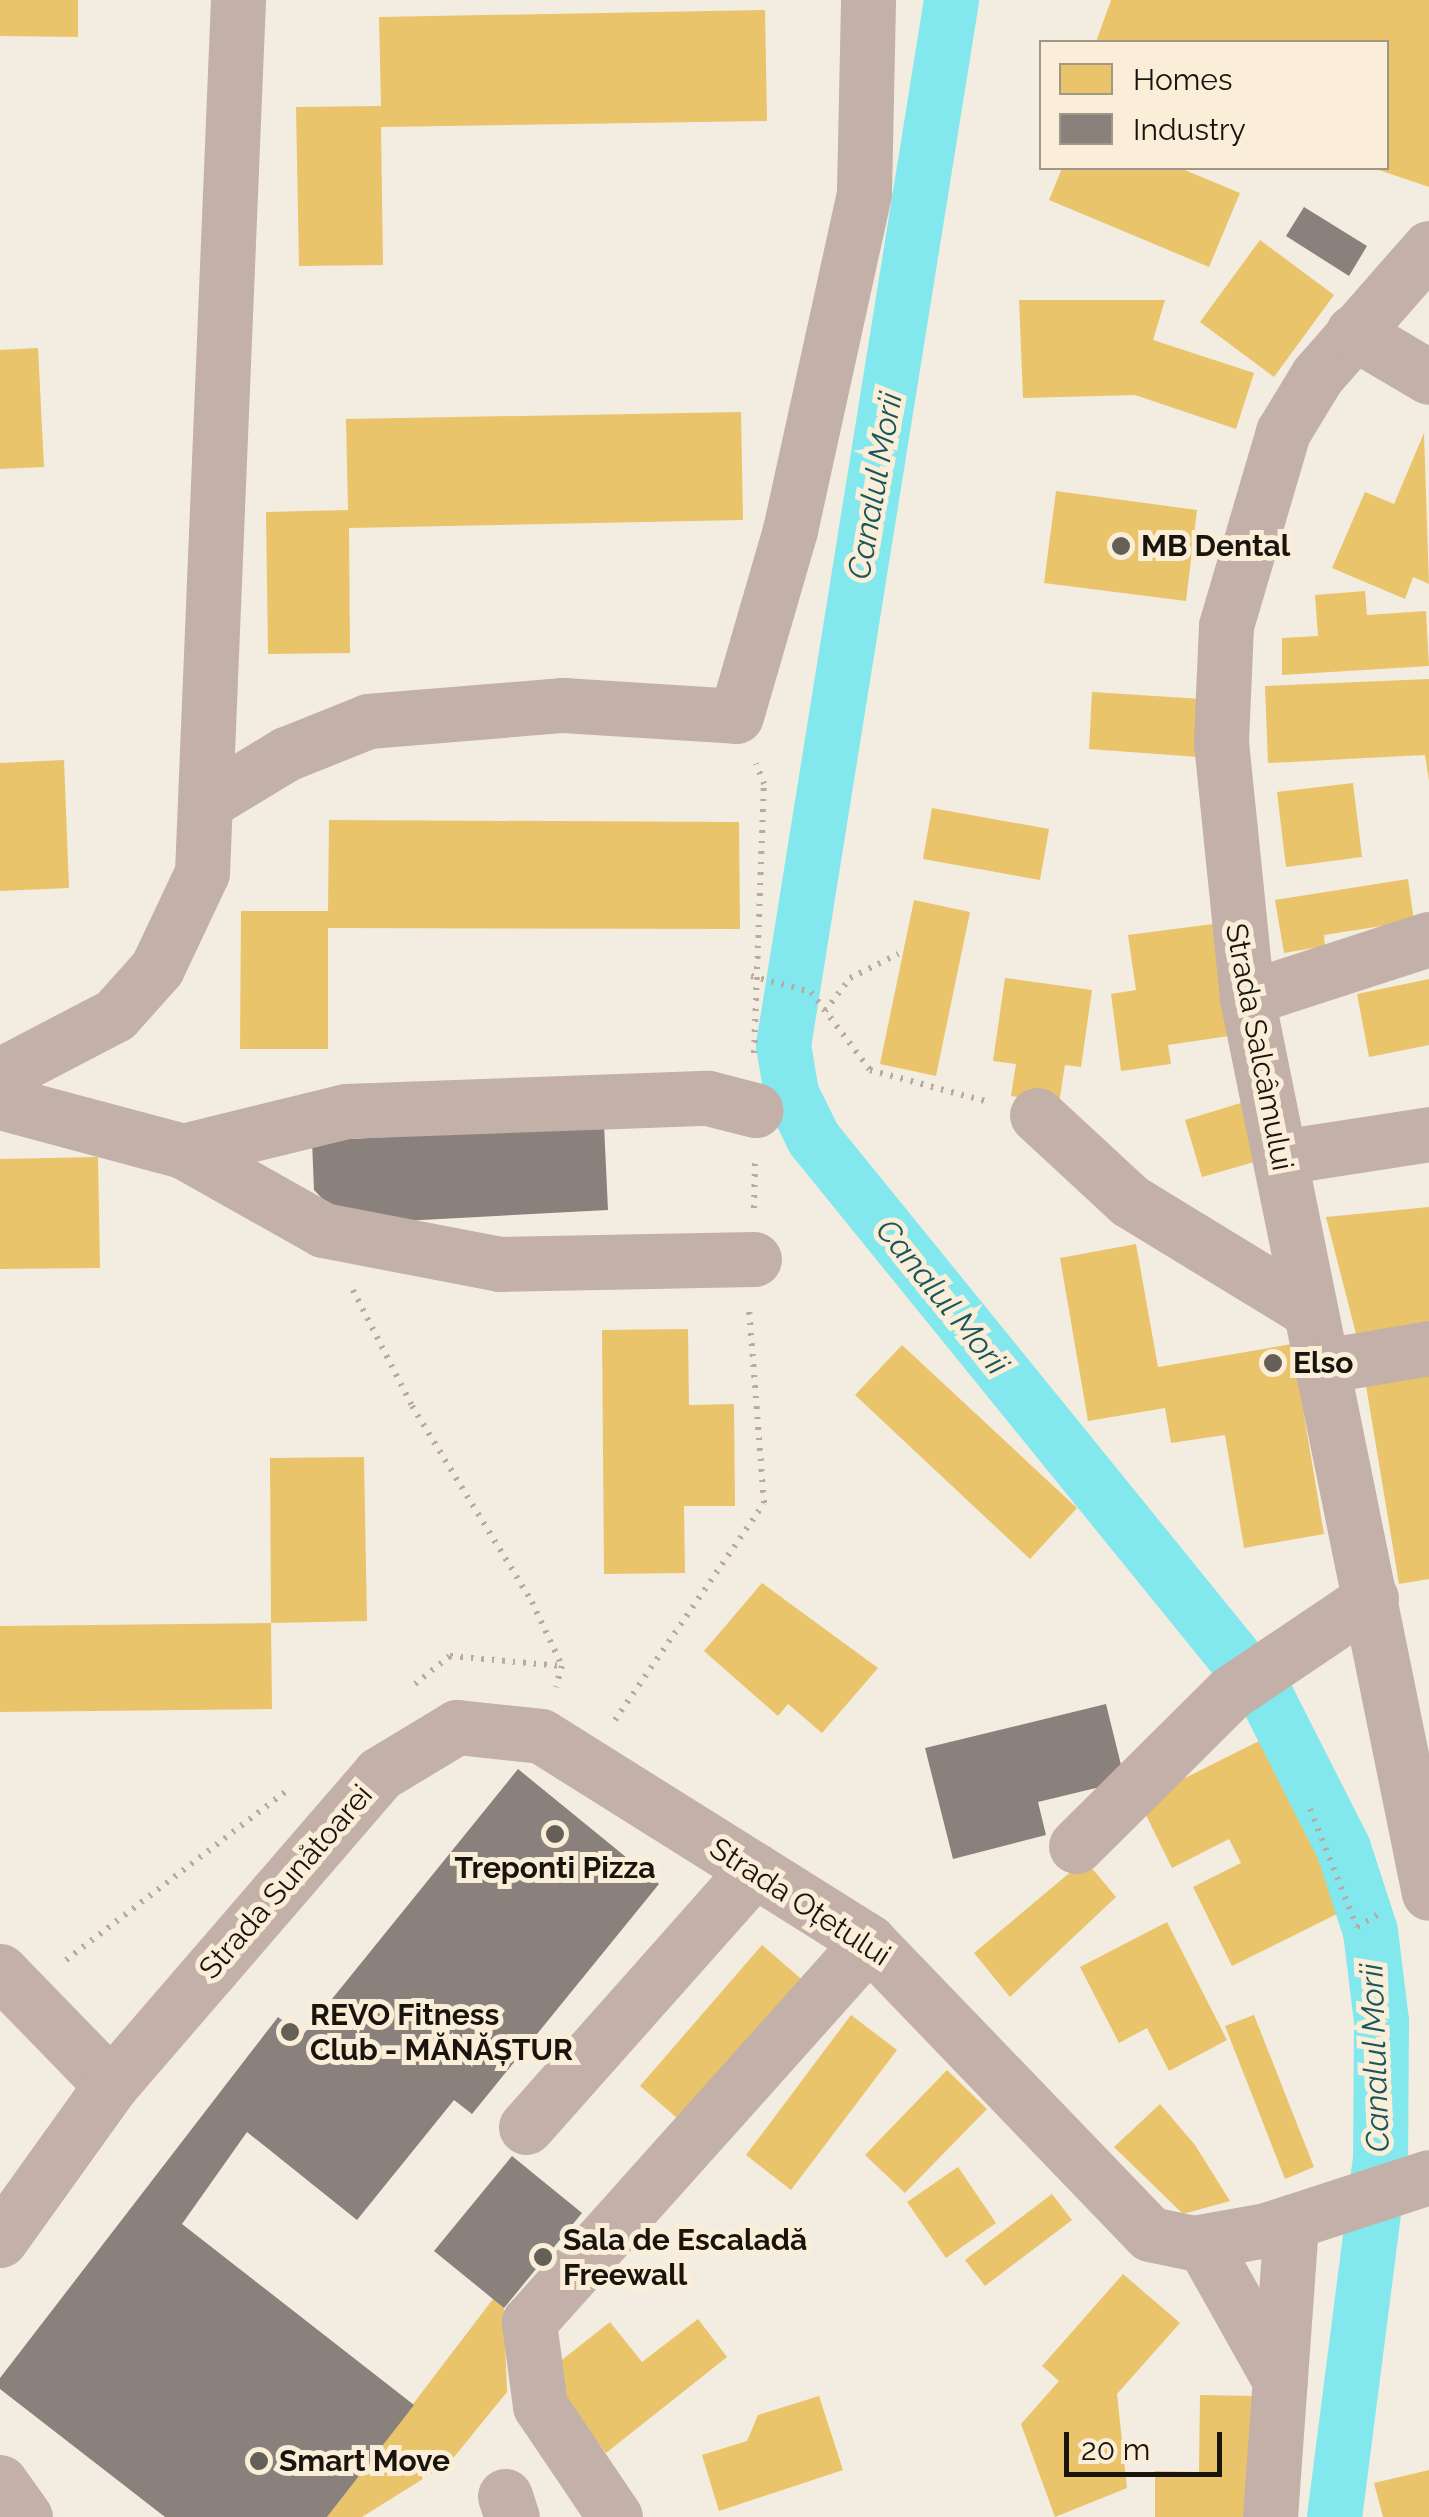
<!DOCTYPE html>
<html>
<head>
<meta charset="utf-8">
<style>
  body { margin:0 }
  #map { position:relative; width:1429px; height:2517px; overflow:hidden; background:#f3ece1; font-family:Raleway,sans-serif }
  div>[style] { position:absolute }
  .homes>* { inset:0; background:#e9c46a }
  .industry>* { inset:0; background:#8a817c }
  .canal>* { height:55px; margin:-27.5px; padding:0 27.5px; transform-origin:27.5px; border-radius:27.5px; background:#82e8ed }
  .path>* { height:6px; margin-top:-3px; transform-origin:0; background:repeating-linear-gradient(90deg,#b7aaa2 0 2.5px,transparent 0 10.5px) }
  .minor>* { height:55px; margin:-27.5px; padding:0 27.5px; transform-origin:27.5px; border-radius:27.5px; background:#c2b0a9 }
  .dots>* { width:28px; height:28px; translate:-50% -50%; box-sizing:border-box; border:5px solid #fbeed9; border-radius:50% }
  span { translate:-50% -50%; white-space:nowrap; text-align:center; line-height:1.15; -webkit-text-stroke:10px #fbeed9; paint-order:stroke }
  .poi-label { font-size:30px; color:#19140d; font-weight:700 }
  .left { translate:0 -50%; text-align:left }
  .street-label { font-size:30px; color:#19140d }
  .water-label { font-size:32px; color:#1a575d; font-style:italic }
  .legend { position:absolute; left:1039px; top:40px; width:350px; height:130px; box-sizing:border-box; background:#fbeed9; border:2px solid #a19787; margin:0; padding:12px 18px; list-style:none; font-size:30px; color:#19140d }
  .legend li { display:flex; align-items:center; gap:20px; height:50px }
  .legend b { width:50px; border:2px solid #a19787 }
  .scale { position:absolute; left:1064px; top:2432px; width:158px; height:45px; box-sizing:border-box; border:5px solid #19140d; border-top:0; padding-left:12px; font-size:30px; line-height:35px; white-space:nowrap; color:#19140d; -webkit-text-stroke:8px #fbeed9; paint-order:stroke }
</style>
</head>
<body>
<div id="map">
  <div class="homes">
    <i style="clip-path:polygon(0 0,78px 0,78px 37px,0 36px)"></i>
    <i style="clip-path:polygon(1111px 0,1429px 0,1429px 187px,1373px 168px,1386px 168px,1386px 42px,1096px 42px)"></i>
    <i style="clip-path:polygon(765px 10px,767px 121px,381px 127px,383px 265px,299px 266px,296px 107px,381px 106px,379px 17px)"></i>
    <i style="clip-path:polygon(1062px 168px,1180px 168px,1240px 193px,1209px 267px,1049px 200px)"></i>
    <i style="clip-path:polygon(1260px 240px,1334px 295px,1274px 377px,1200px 322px)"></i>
    <i style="clip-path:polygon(1019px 300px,1165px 300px,1153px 340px,1254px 373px,1236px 429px,1135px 395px,1023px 398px)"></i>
    <i style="clip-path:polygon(38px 348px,44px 467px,0 469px,0 350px)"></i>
    <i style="clip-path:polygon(741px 412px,743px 520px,349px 528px,350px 653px,268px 654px,266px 512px,348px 510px,346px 419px)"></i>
    <i style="clip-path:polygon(1424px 433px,1429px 584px,1413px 577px,1405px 599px,1332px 568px,1365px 492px,1394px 504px)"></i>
    <i style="clip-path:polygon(1056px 491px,1197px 510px,1186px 601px,1044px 583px)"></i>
    <i style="clip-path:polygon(1365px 591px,1367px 615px,1426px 611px,1429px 666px,1282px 675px,1282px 638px,1318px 636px,1315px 595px)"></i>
    <i style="clip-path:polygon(1429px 679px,1429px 781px,1425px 755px,1268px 763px,1265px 686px)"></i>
    <i style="clip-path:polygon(1092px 692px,1202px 699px,1198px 757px,1089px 749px)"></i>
    <i style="clip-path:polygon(64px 760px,69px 888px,0 891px,0 763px)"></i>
    <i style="clip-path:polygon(1353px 783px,1362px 857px,1286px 867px,1277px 792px)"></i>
    <i style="clip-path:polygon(932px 808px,1049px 829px,1040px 880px,923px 859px)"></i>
    <i style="clip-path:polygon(329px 820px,739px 822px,740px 929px,328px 928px,328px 1049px,240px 1049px,241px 911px,328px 911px)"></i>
    <i style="clip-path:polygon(1408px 879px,1414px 921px,1324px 935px,1325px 946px,1284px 953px,1275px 900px)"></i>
    <i style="clip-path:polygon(914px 900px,970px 912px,936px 1076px,880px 1064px)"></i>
    <i style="clip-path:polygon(1213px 924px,1229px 1036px,1168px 1045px,1171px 1064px,1121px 1071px,1111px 994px,1136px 990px,1128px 935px)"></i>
    <i style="clip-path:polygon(1005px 978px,1092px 990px,1081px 1067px,1065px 1065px,1059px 1103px,1011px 1096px,1016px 1064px,993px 1061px)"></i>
    <i style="clip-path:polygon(1429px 979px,1429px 1045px,1369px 1057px,1357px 994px)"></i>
    <i style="clip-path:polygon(1244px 1102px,1261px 1160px,1202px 1177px,1185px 1120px)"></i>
    <i style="clip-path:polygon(98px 1157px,100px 1268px,0 1269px,0 1159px)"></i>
    <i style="clip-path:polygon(1429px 1207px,1429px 1324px,1361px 1353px,1326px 1217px)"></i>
    <i style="clip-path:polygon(1136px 1244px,1158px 1367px,1292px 1344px,1324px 1534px,1244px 1548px,1225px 1435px,1171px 1443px,1165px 1408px,1088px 1421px,1060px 1258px)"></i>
    <i style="clip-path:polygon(688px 1329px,689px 1405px,734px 1404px,735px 1506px,684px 1506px,685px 1573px,604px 1574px,602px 1330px)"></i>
    <i style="clip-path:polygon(902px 1345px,1077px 1508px,1030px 1559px,855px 1395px)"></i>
    <i style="clip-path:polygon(1429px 1357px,1429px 1579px,1399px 1584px,1363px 1368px)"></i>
    <i style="clip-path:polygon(364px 1457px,367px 1621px,271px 1623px,270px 1458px)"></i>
    <i style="clip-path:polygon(762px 1583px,878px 1668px,822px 1733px,788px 1704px,778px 1716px,704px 1651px)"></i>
    <i style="clip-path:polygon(271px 1623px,272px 1709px,0 1712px,0 1626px)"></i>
    <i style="clip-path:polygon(1265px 1738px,1349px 1908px,1232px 1966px,1193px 1887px,1241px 1863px,1229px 1839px,1172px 1868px,1139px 1801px)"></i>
    <i style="clip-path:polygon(1085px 1860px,1116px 1897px,1010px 1997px,974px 1953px)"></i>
    <i style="clip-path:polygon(1167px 1922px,1227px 2040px,1169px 2071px,1147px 2028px,1119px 2043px,1080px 1967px)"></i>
    <i style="clip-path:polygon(762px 1945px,814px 1990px,692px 2131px,640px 2086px)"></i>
    <i style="clip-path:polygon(851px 2015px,897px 2050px,791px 2190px,746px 2155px)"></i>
    <i style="clip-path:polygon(1254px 2015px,1314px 2167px,1285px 2179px,1225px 2026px)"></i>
    <i style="clip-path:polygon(947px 2070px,987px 2109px,905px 2193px,865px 2155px)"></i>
    <i style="clip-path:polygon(1160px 2104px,1195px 2145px,1230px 2201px,1183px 2214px,1114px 2147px)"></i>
    <i style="clip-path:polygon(958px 2167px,996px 2223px,946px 2258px,907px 2202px)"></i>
    <i style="clip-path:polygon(1052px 2194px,1072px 2220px,985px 2286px,965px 2260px)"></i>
    <i style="clip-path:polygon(1123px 2274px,1180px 2323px,1117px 2394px,1127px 2488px,1055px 2517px,1021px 2424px,1059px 2381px,1042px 2366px)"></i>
    <i style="clip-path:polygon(493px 2299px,504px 2308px,507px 2392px,450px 2462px,362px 2517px,327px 2517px)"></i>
    <i style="clip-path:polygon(698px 2319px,727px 2357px,606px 2453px,544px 2374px,610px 2322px,642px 2362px)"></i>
    <i style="clip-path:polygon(1200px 2395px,1257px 2396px,1256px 2517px,1155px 2517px,1155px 2471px,1199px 2472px)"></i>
    <i style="clip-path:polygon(819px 2396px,843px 2470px,719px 2511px,702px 2455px,747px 2441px,758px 2415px)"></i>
    <i style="clip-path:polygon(1429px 2470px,1429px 2517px,1383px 2517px,1374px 2483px)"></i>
  </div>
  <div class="industry">
    <i style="clip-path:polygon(1304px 207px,1367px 246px,1349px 276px,1286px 236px)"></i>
    <i style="clip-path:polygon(604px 1125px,608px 1210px,347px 1224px,314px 1190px,312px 1141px)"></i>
    <i style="clip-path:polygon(1106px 1704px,1125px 1781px,1038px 1802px,1046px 1835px,953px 1859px,925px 1748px)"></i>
    <i style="clip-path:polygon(518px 1769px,659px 1884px,472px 2114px,454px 2100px,357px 2220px,247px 2132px,182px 2224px,414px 2405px,327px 2517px,165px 2517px,0 2389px,0 2378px,278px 2017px,302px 2036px)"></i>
    <i style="clip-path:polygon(512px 2156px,582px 2213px,504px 2308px,434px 2251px)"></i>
  </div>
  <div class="canal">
    <i style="left:951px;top:0;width:1058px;rotate:99.13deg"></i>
    <i style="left:783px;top:1045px;width:49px;rotate:80.5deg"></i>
    <i style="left:791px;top:1093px;width:50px;rotate:63.9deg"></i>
    <i style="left:813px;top:1138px;width:719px;rotate:50.93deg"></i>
    <i style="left:1266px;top:1696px;width:170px;rotate:63.1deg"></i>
    <i style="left:1343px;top:1848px;width:87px;rotate:72deg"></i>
    <i style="left:1370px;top:1931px;width:91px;rotate:83deg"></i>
    <i style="left:1381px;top:2021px;width:137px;rotate:90.4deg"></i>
    <i style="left:1380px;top:2158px;width:362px;rotate:97.3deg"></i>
  </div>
  <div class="path">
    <i style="left:751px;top:976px;width:62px;rotate:14.9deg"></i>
    <i style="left:811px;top:992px;width:98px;rotate:52.9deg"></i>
    <i style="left:870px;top:1070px;width:119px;rotate:15.1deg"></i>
    <i style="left:825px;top:1011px;width:41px;rotate:-52.9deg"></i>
    <i style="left:850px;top:978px;width:54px;rotate:-26.6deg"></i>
    <i style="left:754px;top:1053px;width:269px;rotate:-87.9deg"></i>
    <i style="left:764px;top:784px;width:22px;rotate:-111deg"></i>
    <i style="left:754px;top:1208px;width:47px;rotate:-88.8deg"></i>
    <i style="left:353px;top:1290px;width:130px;rotate:63deg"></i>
    <i style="left:412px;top:1406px;width:230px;rotate:58.5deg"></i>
    <i style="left:532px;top:1602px;width:71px;rotate:64.9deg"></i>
    <i style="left:562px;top:1666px;width:22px;rotate:106deg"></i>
    <i style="left:415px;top:1684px;width:45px;rotate:-38.7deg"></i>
    <i style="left:450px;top:1656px;width:112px;rotate:5.1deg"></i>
    <i style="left:615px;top:1720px;width:263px;rotate:-55.5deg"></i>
    <i style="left:764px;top:1503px;width:194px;rotate:-94.4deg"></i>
    <i style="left:1310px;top:1809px;width:127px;rotate:68.3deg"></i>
    <i style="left:1357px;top:1927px;width:26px;rotate:-31deg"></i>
    <i style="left:66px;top:1960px;width:282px;rotate:-37.5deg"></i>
  </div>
  <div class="minor">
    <i style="left:1429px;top:248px;width:170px;rotate:131.2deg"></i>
    <i style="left:1317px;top:376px;width:66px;rotate:121.3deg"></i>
    <i style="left:1283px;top:432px;width:202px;rotate:106.4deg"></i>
    <i style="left:1226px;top:626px;width:116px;rotate:92.5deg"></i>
    <i style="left:1221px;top:742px;width:257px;rotate:84.2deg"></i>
    <i style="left:1247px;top:998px;width:913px;rotate:78.51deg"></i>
    <i style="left:1353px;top:332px;width:88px;rotate:30.6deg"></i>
    <i style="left:205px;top:803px;width:95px;rotate:-31.2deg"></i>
    <i style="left:286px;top:754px;width:88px;rotate:-21.9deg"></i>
    <i style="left:368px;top:721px;width:196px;rotate:-4.7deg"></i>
    <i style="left:563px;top:705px;width:173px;rotate:3.6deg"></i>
    <i style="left:736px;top:716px;width:194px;rotate:-73.8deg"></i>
    <i style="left:790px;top:530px;width:345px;rotate:-77.6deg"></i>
    <i style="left:864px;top:193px;width:193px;rotate:-88.8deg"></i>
    <i style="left:1247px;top:998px;width:191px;rotate:-18deg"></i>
    <i style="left:0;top:1075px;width:130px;rotate:-27.6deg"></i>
    <i style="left:115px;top:1015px;width:63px;rotate:-48.2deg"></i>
    <i style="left:157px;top:968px;width:105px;rotate:-64.7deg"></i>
    <i style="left:202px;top:873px;width:874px;rotate:-87.64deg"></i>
    <i style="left:0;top:1102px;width:189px;rotate:15deg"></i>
    <i style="left:183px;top:1151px;width:161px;rotate:29.4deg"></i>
    <i style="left:323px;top:1230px;width:179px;rotate:10.9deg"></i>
    <i style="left:499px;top:1264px;width:255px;rotate:-1.1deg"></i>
    <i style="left:1037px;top:1115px;width:127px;rotate:42.8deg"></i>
    <i style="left:1130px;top:1201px;width:211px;rotate:31.4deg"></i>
    <i style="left:183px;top:1151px;width:168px;rotate:-13.8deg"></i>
    <i style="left:346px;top:1111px;width:362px;rotate:-2.1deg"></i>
    <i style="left:708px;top:1098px;width:49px;rotate:14.3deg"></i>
    <i style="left:1281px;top:1157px;width:150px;rotate:-8.8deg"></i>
    <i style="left:1322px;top:1366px;width:109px;rotate:-9.5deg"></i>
    <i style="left:1076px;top:1846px;width:217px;rotate:-44.8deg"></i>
    <i style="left:1230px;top:1693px;width:170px;rotate:-34deg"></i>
    <i style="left:0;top:1971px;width:159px;rotate:45.8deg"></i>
    <i style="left:526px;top:2127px;width:344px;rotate:-48.4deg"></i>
    <i style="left:0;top:2240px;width:191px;rotate:-54.4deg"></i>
    <i style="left:111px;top:2085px;width:411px;rotate:-49.2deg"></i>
    <i style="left:379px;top:1774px;width:91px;rotate:-31.1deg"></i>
    <i style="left:457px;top:1727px;width:84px;rotate:6.1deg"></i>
    <i style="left:541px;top:1736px;width:387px;rotate:32.1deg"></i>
    <i style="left:869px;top:1942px;width:405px;rotate:46.1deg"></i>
    <i style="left:1150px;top:2234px;width:44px;rotate:11.8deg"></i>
    <i style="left:1193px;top:2243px;width:74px;rotate:-10.1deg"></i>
    <i style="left:1266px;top:2230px;width:171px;rotate:-18deg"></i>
    <i style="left:1202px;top:2242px;width:159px;rotate:60.7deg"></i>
    <i style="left:0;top:2482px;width:43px;rotate:54.5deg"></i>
    <i style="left:505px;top:2496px;width:22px;rotate:72deg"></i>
    <i style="left:615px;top:2517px;width:134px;rotate:-124deg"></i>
    <i style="left:540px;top:2406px;width:85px;rotate:-97.5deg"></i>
    <i style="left:529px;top:2322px;width:510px;rotate:-48.18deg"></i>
    <i style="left:1270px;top:2517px;width:296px;rotate:-85.9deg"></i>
  </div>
  <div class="dots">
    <i style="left:1121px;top:546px;background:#656057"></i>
    <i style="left:1273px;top:1363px;background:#656057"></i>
    <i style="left:555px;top:1834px;background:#656057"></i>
    <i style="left:290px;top:2032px;background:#656057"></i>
    <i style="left:543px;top:2257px;background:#656057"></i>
    <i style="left:259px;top:2461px;background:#656057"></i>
  </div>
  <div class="poi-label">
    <span class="left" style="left:1141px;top:546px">MB Dental</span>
    <span class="left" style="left:1293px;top:1363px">Elso</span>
    <span style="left:555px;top:1868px">Treponti Pizza</span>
    <span class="left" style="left:310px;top:2032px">REVO Fitness<br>Club - MĂNĂȘTUR</span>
    <span class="left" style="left:563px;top:2257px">Sala de Escaladă<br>Freewall</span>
    <span class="left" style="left:279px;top:2461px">Smart Move</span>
  </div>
  <div class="street-label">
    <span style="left:1259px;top:1047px;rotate:79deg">Strada Salcâmului</span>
    <span style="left:286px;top:1882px;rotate:-49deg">Strada Sunătoarei</span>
    <span style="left:800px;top:1902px;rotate:33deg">Strada Oțetului</span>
  </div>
  <div class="water-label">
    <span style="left:875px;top:486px;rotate:-80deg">Canalul Morii</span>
    <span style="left:942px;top:1297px;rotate:51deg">Canalul Morii</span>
    <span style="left:1375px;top:2058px;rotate:-92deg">Canalul Morii</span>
  </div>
  <ul class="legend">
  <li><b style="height:28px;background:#e9c46a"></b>Homes</li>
  <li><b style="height:28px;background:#8a817c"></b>Industry</li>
  </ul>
  <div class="scale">20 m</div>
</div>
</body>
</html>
